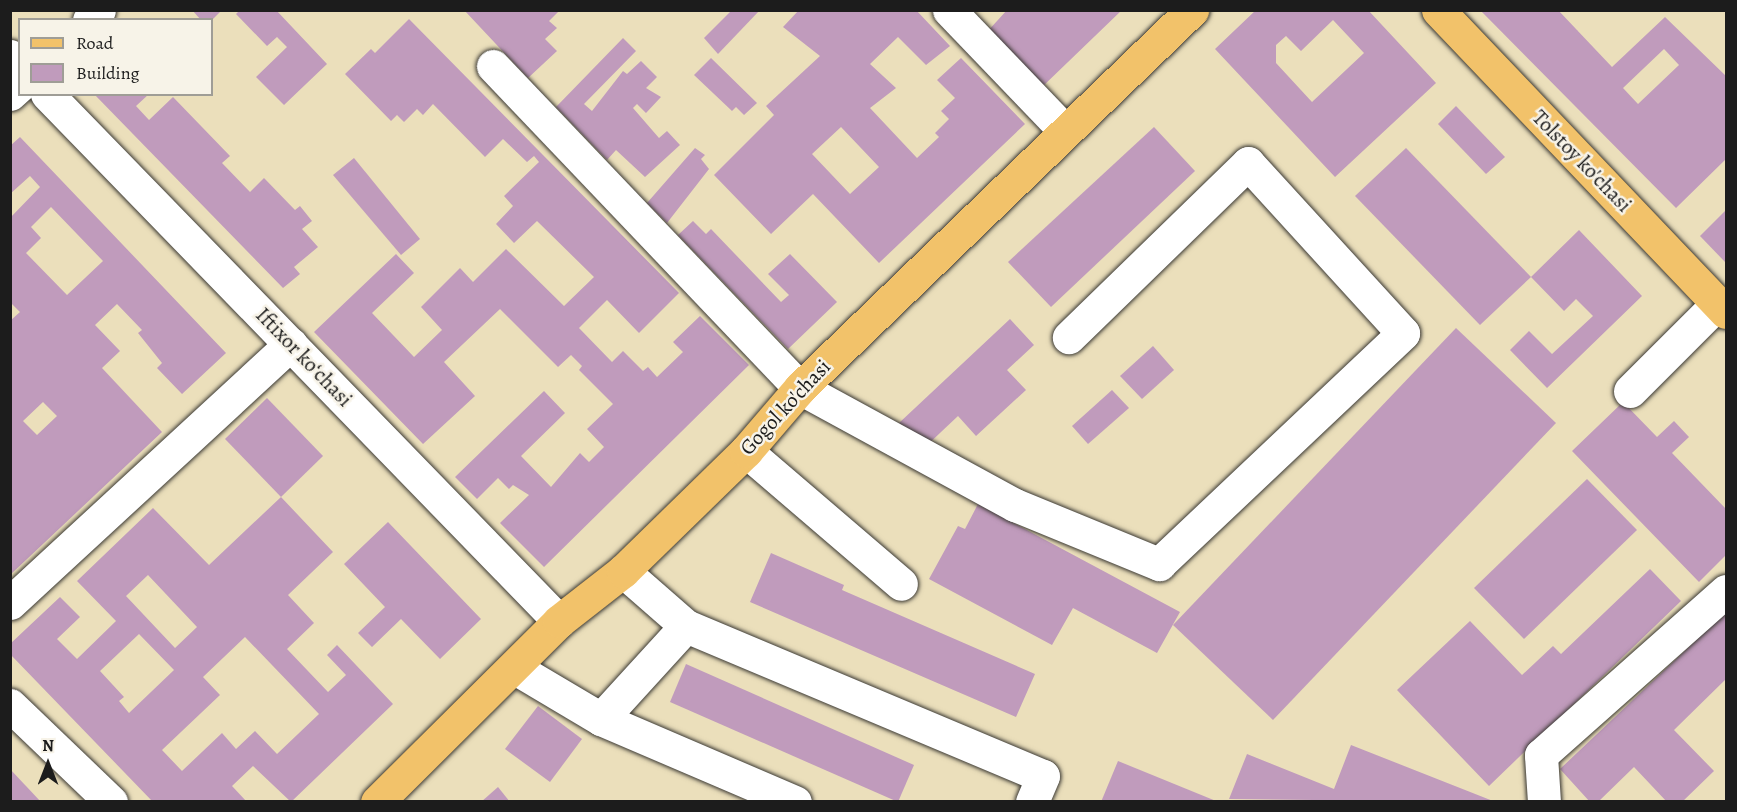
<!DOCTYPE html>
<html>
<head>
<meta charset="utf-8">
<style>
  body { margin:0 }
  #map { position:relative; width:1737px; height:812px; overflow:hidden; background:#ebdfbb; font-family:Alegreya,serif }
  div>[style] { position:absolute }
  .building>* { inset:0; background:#c09bbc }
  .roads { filter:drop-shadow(0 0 2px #3b3934) drop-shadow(0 0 2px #3b3934) }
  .minor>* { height:33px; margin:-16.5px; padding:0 16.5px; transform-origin:16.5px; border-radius:16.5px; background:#fff }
  .major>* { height:33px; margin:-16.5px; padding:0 16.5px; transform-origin:16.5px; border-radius:16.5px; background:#f2c26a }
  span { translate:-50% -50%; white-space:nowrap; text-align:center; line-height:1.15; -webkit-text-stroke:5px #f7f3e8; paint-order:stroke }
  .street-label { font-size:21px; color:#1c1c1c }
  .frame { position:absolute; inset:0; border:12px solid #1c1c1c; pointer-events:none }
  .legend { position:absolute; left:18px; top:18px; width:195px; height:78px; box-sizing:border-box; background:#f7f3e8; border:2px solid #9f9d96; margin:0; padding:8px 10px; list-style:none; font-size:18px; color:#1c1c1c }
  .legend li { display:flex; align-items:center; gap:12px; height:30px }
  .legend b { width:30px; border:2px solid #9f9d96 }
  .north { position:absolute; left:18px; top:734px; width:60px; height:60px; -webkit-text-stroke:4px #f7f3e8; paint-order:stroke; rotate:0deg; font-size:16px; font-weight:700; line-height:24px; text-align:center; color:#1c1c1c }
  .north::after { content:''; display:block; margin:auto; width:21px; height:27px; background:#1c1c1c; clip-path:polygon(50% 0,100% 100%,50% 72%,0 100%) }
</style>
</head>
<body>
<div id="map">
  <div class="building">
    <i style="clip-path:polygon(192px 10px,222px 10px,212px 20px,201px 20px)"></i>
    <i style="clip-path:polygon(240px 10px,276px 10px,327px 64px,284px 105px,256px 77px,287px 47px,277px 37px,267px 46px,236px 14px)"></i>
    <i style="clip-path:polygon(464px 10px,560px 10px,549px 21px,557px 28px,545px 39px,557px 51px,528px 78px)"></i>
    <i style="clip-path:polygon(732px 10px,760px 10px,718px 54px,704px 38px)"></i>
    <i style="clip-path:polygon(evenodd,799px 10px,916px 10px,950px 46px,926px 65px,898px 37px,870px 64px,896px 88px,870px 108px,917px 158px,939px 137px,935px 133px,949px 119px,941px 111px,955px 98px,937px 80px,961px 58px,1025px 124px,879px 263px,813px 194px,771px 234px,714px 175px,774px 115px,766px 106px,820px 56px,783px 27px,799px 10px,841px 127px,879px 167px,850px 194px,812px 154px,841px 127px)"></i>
    <i style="clip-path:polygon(1007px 10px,1030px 11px,1122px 10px,1041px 88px,987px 32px)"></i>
    <i style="clip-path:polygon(evenodd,1256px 10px,1368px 10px,1436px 83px,1335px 177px,1215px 49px,1256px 10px,1333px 20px,1364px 53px,1312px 102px,1276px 63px,1276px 45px,1286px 36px,1301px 51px,1333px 20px)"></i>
    <i style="clip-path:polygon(evenodd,1480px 10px,1558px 10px,1612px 67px,1665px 17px,1726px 76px,1726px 159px,1676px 208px,1480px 10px,1664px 49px,1679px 65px,1638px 104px,1623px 88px,1664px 49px)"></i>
    <i style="clip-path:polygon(409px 19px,679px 293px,639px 333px,607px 300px,579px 328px,612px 362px,623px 351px,643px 371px,648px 367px,657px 377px,683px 352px,673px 342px,700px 316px,749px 365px,544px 567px,500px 523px,529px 495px,513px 485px,509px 489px,498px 478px,477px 499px,455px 477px,544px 391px,565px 413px,521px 456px,551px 487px,580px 453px,589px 462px,604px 447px,587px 429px,613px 404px,579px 370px,582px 366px,571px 355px,558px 367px,500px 309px,444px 362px,475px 396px,423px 444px,314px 332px,396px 254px,414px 273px,372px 313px,414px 357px,442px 330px,421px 307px,460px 268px,473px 282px,506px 249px,564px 306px,594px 277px,537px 221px,514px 243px,496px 224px,513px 206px,504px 196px,539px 162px,534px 156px,527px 162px,503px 139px,485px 157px,433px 104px,423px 115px,417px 109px,404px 122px,397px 115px,391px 121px,345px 74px,371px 49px,375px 53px)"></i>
    <i style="clip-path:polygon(623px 38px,636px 51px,584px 104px,592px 111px,623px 71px,627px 74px,641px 61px,657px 77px,646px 88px,661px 97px,646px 113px,637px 104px,633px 108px,659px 138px,667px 131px,680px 145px,645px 177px,616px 150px,607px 160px,556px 107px)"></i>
    <i style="clip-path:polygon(711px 58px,757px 103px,744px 115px,736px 107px,732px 111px,694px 75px)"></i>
    <i style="clip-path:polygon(94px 94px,149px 94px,136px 106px,149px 120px,173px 97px,230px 156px,222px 163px,250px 192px,264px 178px,295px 210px,300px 206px,312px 221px,302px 229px,318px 247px,294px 267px,300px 274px,283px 288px)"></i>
    <i style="clip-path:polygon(1456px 106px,1505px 157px,1486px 174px,1438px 124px)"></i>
    <i style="clip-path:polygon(1154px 127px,1195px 171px,1051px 307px,1008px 262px)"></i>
    <i style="clip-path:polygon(evenodd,20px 137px,226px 353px,182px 394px,157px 368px,162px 363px,138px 333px,142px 330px,117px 304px,95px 325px,120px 351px,102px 368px,162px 432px,10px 575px,10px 321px,20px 312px,10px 302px,10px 218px,40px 187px,30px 176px,10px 194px,10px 146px,20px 137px,51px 207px,103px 261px,67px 295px,26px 253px,41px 238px,31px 227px,51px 207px,20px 137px,43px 402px,57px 416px,37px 435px,23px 421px,43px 402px)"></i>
    <i style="clip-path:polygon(695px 148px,705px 155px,701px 159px,709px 169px,667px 223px,647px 203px)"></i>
    <i style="clip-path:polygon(1406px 148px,1531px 277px,1480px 325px,1355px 196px)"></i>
    <i style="clip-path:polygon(354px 158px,420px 239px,401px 255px,333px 175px)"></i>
    <i style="clip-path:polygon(1726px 210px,1726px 263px,1700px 236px)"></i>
    <i style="clip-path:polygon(693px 221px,706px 234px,711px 229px,781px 302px,789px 295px,768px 274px,790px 254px,837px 302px,788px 349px,678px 235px)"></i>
    <i style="clip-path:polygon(1579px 230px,1642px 296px,1547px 388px,1510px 350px,1529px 331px,1552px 354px,1593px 316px,1576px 299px,1564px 311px,1531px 277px)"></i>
    <i style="clip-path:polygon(1010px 319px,1034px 345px,1007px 370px,1026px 390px,976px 436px,958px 416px,923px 449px,899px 423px)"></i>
    <i style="clip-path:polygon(1456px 328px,1556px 423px,1273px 720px,1173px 625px)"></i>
    <i style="clip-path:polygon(1153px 346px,1174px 370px,1142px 399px,1120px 376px)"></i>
    <i style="clip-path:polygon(1112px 390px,1129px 408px,1088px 444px,1072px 426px)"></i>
    <i style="clip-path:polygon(267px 398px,323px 456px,281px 497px,225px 439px)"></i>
    <i style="clip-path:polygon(1623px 402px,1657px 437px,1674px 421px,1689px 437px,1672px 453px,1726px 509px,1726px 555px,1699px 582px,1572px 451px)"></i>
    <i style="clip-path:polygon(1587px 479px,1637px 530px,1524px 639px,1474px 588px)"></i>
    <i style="clip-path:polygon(evenodd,281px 497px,333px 552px,288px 595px,314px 623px,287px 649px,328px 692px,346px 675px,327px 655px,337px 645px,393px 704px,291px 802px,253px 766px,232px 786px,247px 802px,153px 802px,10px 654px,10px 644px,60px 597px,80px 617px,57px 639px,77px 659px,116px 621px,77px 581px,153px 508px,209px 565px,281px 497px,148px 575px,197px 627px,175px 648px,126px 596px,148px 575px,281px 497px,139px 634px,174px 670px,129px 713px,119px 701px,124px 697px,100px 671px,139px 634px,281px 497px,245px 637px,319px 714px,277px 754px,255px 731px,236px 749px,222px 733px,182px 771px,162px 750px,220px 695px,203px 677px,245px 637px)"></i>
    <i style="clip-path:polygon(978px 504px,1180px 612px,1157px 653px,1073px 608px,1052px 645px,929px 579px,958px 526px,965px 529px)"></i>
    <i style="clip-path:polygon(388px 522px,481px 619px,440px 659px,401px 619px,372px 647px,358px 633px,385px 607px,344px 564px)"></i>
    <i style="clip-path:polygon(771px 553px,844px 585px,842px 590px,1035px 674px,1016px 717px,750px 602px)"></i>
    <i style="clip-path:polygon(1650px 569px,1681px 601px,1489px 786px,1397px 690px,1470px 621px,1522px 675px,1553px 646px,1561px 654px)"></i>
    <i style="clip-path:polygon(1726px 612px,1726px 679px,1674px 730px,1714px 771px,1682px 802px,1667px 802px,1634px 767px,1598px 802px,1590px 802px,1560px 769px)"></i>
    <i style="clip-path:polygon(686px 664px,914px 765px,898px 802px,670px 702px)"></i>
    <i style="clip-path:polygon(538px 706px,582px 739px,550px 782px,505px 749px)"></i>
    <i style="clip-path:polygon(1351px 745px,1493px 801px,1493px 802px,1229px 799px,1247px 754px,1334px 789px)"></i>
    <i style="clip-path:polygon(1118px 761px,1216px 801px,1216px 802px,1101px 802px)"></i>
    <i style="clip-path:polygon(10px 769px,41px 802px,10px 802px)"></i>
    <i style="clip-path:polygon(498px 787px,510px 802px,481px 802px)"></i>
  </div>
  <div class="roads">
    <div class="minor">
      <i style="left:949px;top:10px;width:168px;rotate:46.2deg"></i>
      <i style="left:89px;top:20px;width:14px;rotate:-45deg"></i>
      <i style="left:10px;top:56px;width:14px;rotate:45deg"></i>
      <i style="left:493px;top:66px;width:445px;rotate:46.4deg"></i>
      <i style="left:800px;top:388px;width:245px;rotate:28.6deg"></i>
      <i style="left:1015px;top:505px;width:156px;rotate:22.3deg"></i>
      <i style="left:1159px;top:564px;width:336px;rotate:-43.4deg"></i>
      <i style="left:1403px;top:333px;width:230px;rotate:-132.4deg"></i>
      <i style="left:1248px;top:163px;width:250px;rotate:135.8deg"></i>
      <i style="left:10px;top:94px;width:13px;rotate:-42deg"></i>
      <i style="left:47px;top:94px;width:735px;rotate:45.83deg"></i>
      <i style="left:1630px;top:391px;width:124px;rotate:-45deg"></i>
      <i style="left:746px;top:451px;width:204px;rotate:40.6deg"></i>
      <i style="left:623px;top:571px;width:84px;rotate:41.1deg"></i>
      <i style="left:686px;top:626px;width:387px;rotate:22.8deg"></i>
      <i style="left:1043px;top:776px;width:28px;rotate:113deg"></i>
      <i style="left:10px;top:603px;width:382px;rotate:-42.7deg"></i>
      <i style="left:515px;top:668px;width:100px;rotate:30.7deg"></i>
      <i style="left:601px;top:719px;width:211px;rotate:23.2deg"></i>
      <i style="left:10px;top:705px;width:140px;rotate:43.8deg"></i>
      <i style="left:601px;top:719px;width:126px;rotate:-47.6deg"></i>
      <i style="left:1544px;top:802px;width:47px;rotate:-93.7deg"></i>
      <i style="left:1541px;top:755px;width:247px;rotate:-41.6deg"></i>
    </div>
    <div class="major">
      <i style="left:1438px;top:10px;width:417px;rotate:46.4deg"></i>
      <i style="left:377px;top:802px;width:257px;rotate:-44.8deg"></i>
      <i style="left:559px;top:621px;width:81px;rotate:-38deg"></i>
      <i style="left:623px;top:571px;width:172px;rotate:-44.3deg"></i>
      <i style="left:746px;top:451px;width:83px;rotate:-49.4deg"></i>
      <i style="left:800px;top:388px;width:545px;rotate:-43.96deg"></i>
    </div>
  </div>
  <div class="street-label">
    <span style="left:1582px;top:161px;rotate:46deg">Tolstoy ko'chasi</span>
    <span style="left:304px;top:357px;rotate:46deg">Iftixor koʻchasi</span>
    <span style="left:785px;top:407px;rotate:-47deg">Gogol ko'chasi</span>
  </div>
  <div class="frame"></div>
  <ul class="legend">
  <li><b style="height:8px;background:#f2c26a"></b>Road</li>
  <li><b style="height:16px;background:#c09bbc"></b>Building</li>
  </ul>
  <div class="north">N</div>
</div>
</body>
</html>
